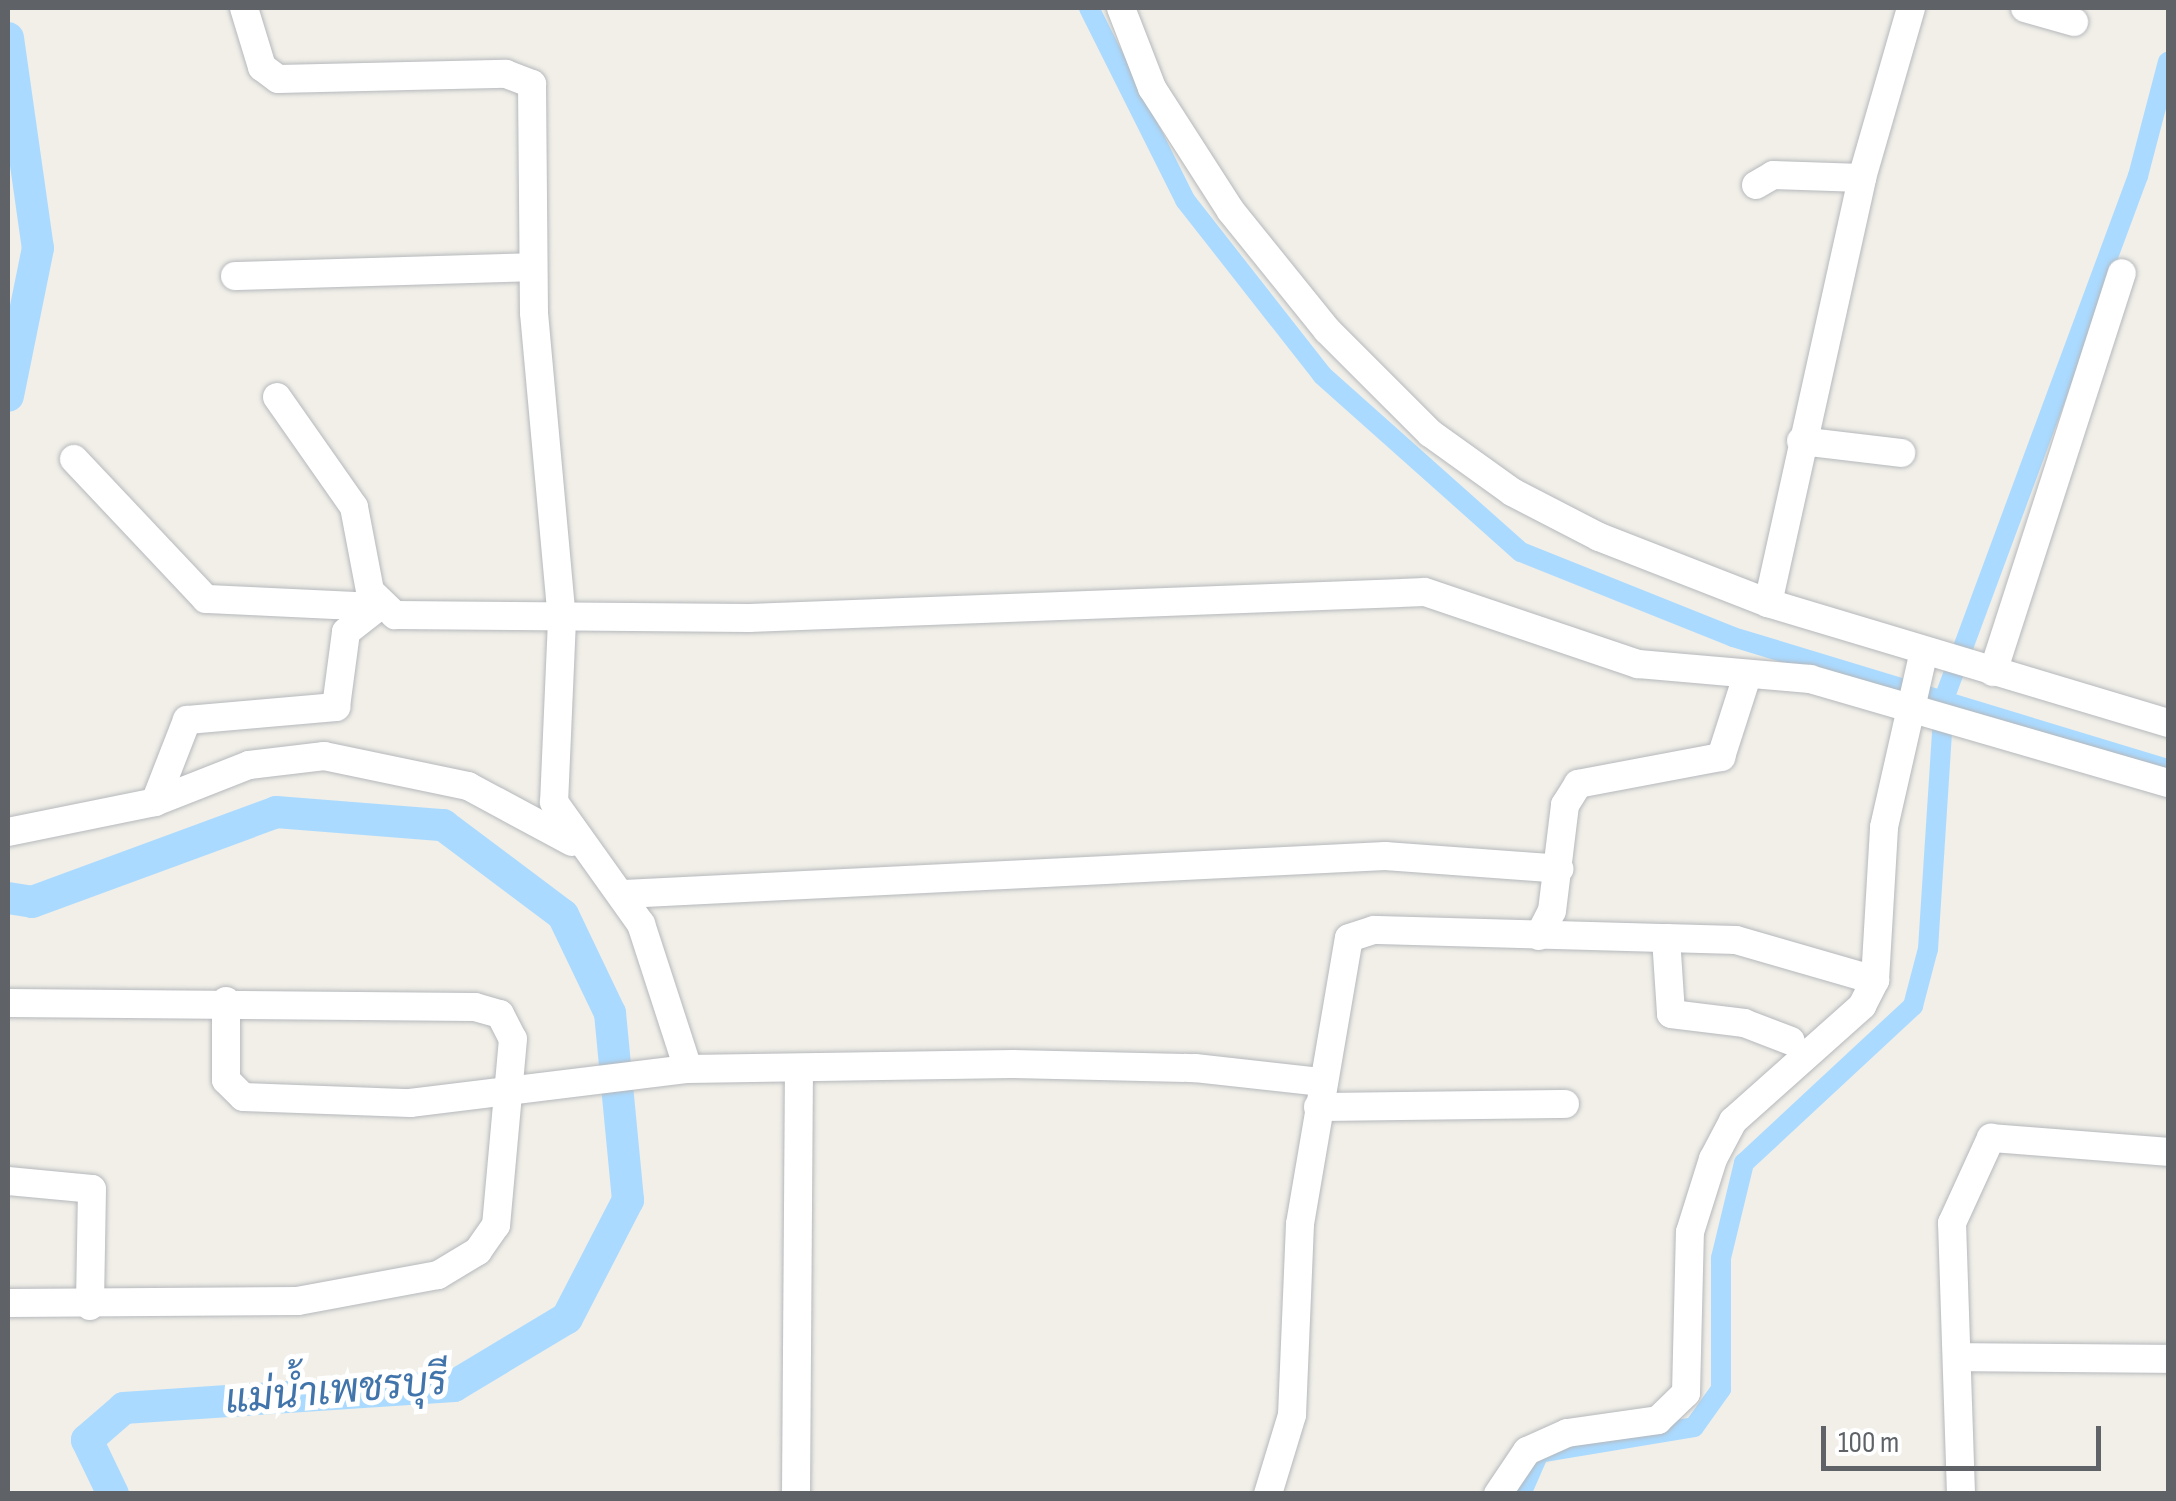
<!DOCTYPE html>
<html>
<head>
<meta charset="utf-8">
<style>
  body { margin:0 }
  #map { position:relative; width:2176px; height:1501px; overflow:hidden; background:#f1efe8; font-family:"Sofia Sans Condensed",Sarabun,sans-serif }
  div>[style] { position:absolute }
  .canal>* { height:20px; margin:-10px; padding:0 10px; transform-origin:10px; border-radius:10px; background:#aadaff }
  .river>* { height:32px; margin:-16px; padding:0 16px; transform-origin:16px; border-radius:16px; background:#aadaff }
  .roads { filter:drop-shadow(0 0 2px #b5b8bc) drop-shadow(0 0 2px #b5b8bc) }
  .minor>* { height:28px; margin:-14px; padding:0 14px; transform-origin:14px; border-radius:14px; background:#fff }
  span { translate:-50% -50%; white-space:nowrap; text-align:center; line-height:1.15; -webkit-text-stroke:10px #fff; paint-order:stroke }
  .water-label { font-size:40px; color:#4174aa; font-style:italic }
  .frame { position:absolute; inset:0; border:10px solid #5f6368; pointer-events:none }
  .scale { position:absolute; left:1821px; top:1426px; width:280px; height:45px; box-sizing:border-box; border:5px solid #5f6368; border-top:0; padding-left:12px; font-size:30px; line-height:35px; white-space:nowrap; color:#5f6368; -webkit-text-stroke:8px #fff; paint-order:stroke }
</style>
</head>
<body>
<div id="map">
  <div class="canal">
    <i style="left:1089px;top:8px;width:215px;rotate:63.4deg"></i>
    <i style="left:1185px;top:200px;width:222px;rotate:51.9deg"></i>
    <i style="left:1322px;top:375px;width:266px;rotate:41.7deg"></i>
    <i style="left:1521px;top:552px;width:228px;rotate:21.8deg"></i>
    <i style="left:1733px;top:637px;width:455px;rotate:16.9deg"></i>
    <i style="left:1521px;top:1494px;width:45px;rotate:-66.3deg"></i>
    <i style="left:1539px;top:1453px;width:157px;rotate:-9.5deg"></i>
    <i style="left:1694px;top:1427px;width:47px;rotate:-54.6deg"></i>
    <i style="left:1721px;top:1389px;width:131px;rotate:-90deg"></i>
    <i style="left:1721px;top:1258px;width:98px;rotate:-76.4deg"></i>
    <i style="left:1744px;top:1163px;width:231px;rotate:-42.9deg"></i>
    <i style="left:1913px;top:1006px;width:59px;rotate:-75.3deg"></i>
    <i style="left:1928px;top:949px;width:251px;rotate:-86.3deg"></i>
    <i style="left:1944px;top:699px;width:558px;rotate:-69.65deg"></i>
    <i style="left:2138px;top:176px;width:118px;rotate:-75.3deg"></i>
  </div>
  <div class="river">
    <i style="left:8px;top:38px;width:212px;rotate:81.9deg"></i>
    <i style="left:38px;top:248px;width:151px;rotate:101.5deg"></i>
    <i style="left:8px;top:898px;width:24px;rotate:9deg"></i>
    <i style="left:32px;top:902px;width:260px;rotate:-20.2deg"></i>
    <i style="left:276px;top:812px;width:168px;rotate:4.5deg"></i>
    <i style="left:443px;top:825px;width:150px;rotate:36.9deg"></i>
    <i style="left:563px;top:915px;width:109px;rotate:64.4deg"></i>
    <i style="left:610px;top:1013px;width:188px;rotate:84.5deg"></i>
    <i style="left:628px;top:1200px;width:133px;rotate:117.3deg"></i>
    <i style="left:567px;top:1318px;width:132px;rotate:149deg"></i>
    <i style="left:454px;top:1386px;width:331px;rotate:176.2deg"></i>
    <i style="left:124px;top:1408px;width:49px;rotate:139.1deg"></i>
    <i style="left:87px;top:1440px;width:60px;rotate:64.3deg"></i>
  </div>
  <div class="roads">
    <div class="minor">
      <i style="left:244px;top:8px;width:62px;rotate:73deg"></i>
      <i style="left:262px;top:67px;width:20px;rotate:37deg"></i>
      <i style="left:278px;top:79px;width:228px;rotate:-1.3deg"></i>
      <i style="left:506px;top:74px;width:28px;rotate:21deg"></i>
      <i style="left:532px;top:84px;width:229px;rotate:89.5deg"></i>
      <i style="left:534px;top:313px;width:308px;rotate:84.8deg"></i>
      <i style="left:562px;top:620px;width:182px;rotate:92.5deg"></i>
      <i style="left:554px;top:802px;width:150px;rotate:54.5deg"></i>
      <i style="left:641px;top:924px;width:152px;rotate:72deg"></i>
      <i style="left:1121px;top:8px;width:86px;rotate:68.8deg"></i>
      <i style="left:1152px;top:88px;width:146px;rotate:57.3deg"></i>
      <i style="left:1231px;top:211px;width:153px;rotate:51.1deg"></i>
      <i style="left:1327px;top:330px;width:146px;rotate:45deg"></i>
      <i style="left:1430px;top:433px;width:101px;rotate:35.7deg"></i>
      <i style="left:1512px;top:492px;width:98px;rotate:27.3deg"></i>
      <i style="left:1599px;top:537px;width:181px;rotate:21.3deg"></i>
      <i style="left:1768px;top:603px;width:418px;rotate:16.7deg"></i>
      <i style="left:2025px;top:8px;width:51px;rotate:15.9deg"></i>
      <i style="left:1756px;top:185px;width:20px;rotate:-30deg"></i>
      <i style="left:1773px;top:175px;width:89px;rotate:1.9deg"></i>
      <i style="left:235px;top:276px;width:297px;rotate:-1.7deg"></i>
      <i style="left:277px;top:397px;width:134px;rotate:55deg"></i>
      <i style="left:354px;top:507px;width:86px;rotate:79.2deg"></i>
      <i style="left:370px;top:591px;width:35px;rotate:44deg"></i>
      <i style="left:395px;top:615px;width:354px;rotate:0.5deg"></i>
      <i style="left:749px;top:618px;width:676px;rotate:-2.2deg"></i>
      <i style="left:1425px;top:592px;width:225px;rotate:18.7deg"></i>
      <i style="left:1638px;top:664px;width:173px;rotate:5deg"></i>
      <i style="left:1810px;top:679px;width:373px;rotate:16.2deg"></i>
      <i style="left:1801px;top:441px;width:101px;rotate:6.8deg"></i>
      <i style="left:74px;top:459px;width:192px;rotate:46.7deg"></i>
      <i style="left:206px;top:599px;width:172px;rotate:2.7deg"></i>
      <i style="left:1768px;top:603px;width:435px;rotate:-77.5deg"></i>
      <i style="left:1862px;top:178px;width:177px;rotate:-73.9deg"></i>
      <i style="left:1993px;top:672px;width:419px;rotate:-72.1deg"></i>
      <i style="left:155px;top:802px;width:88px;rotate:-68.7deg"></i>
      <i style="left:187px;top:720px;width:150px;rotate:-5deg"></i>
      <i style="left:336px;top:707px;width:76px;rotate:-82.4deg"></i>
      <i style="left:346px;top:632px;width:41px;rotate:-38deg"></i>
      <i style="left:8px;top:832px;width:150px;rotate:-11.5deg"></i>
      <i style="left:155px;top:802px;width:101px;rotate:-21.5deg"></i>
      <i style="left:249px;top:765px;width:76px;rotate:-6.8deg"></i>
      <i style="left:324px;top:756px;width:147px;rotate:11.8deg"></i>
      <i style="left:468px;top:786px;width:118px;rotate:28.3deg"></i>
      <i style="left:624px;top:894px;width:762px;rotate:-2.86deg"></i>
      <i style="left:1385px;top:856px;width:175px;rotate:4.2deg"></i>
      <i style="left:1539px;top:936px;width:28px;rotate:-63deg"></i>
      <i style="left:1552px;top:911px;width:107px;rotate:-83deg"></i>
      <i style="left:1565px;top:805px;width:25px;rotate:-58deg"></i>
      <i style="left:1578px;top:784px;width:146px;rotate:-10.7deg"></i>
      <i style="left:1721px;top:757px;width:82px;rotate:-72.2deg"></i>
      <i style="left:1666px;top:938px;width:70px;rotate:1.6deg"></i>
      <i style="left:1736px;top:940px;width:145px;rotate:16.1deg"></i>
      <i style="left:226px;top:1001px;width:79px;rotate:90deg"></i>
      <i style="left:226px;top:1080px;width:24px;rotate:45deg"></i>
      <i style="left:243px;top:1097px;width:167px;rotate:2.1deg"></i>
      <i style="left:410px;top:1103px;width:280px;rotate:-7deg"></i>
      <i style="left:688px;top:1069px;width:325px;rotate:-0.9deg"></i>
      <i style="left:1013px;top:1064px;width:182px;rotate:1.3deg"></i>
      <i style="left:1195px;top:1068px;width:128px;rotate:6.3deg"></i>
      <i style="left:8px;top:1003px;width:467px;rotate:0.5deg"></i>
      <i style="left:475px;top:1007px;width:26px;rotate:16deg"></i>
      <i style="left:500px;top:1014px;width:28px;rotate:63deg"></i>
      <i style="left:513px;top:1039px;width:187px;rotate:95.2deg"></i>
      <i style="left:496px;top:1225px;width:32px;rotate:125deg"></i>
      <i style="left:478px;top:1251px;width:47px;rotate:149deg"></i>
      <i style="left:438px;top:1275px;width:142px;rotate:169.5deg"></i>
      <i style="left:298px;top:1301px;width:290px;rotate:179.6deg"></i>
      <i style="left:1318px;top:1107px;width:247px;rotate:-0.7deg"></i>
      <i style="left:8px;top:1181px;width:84px;rotate:5.4deg"></i>
      <i style="left:92px;top:1189px;width:117px;rotate:91deg"></i>
      <i style="left:1957px;top:1357px;width:211px;rotate:0.5deg"></i>
      <i style="left:796px;top:1494px;width:424px;rotate:-89.6deg"></i>
      <i style="left:1268px;top:1494px;width:83px;rotate:-73.1deg"></i>
      <i style="left:1292px;top:1415px;width:191px;rotate:-87.6deg"></i>
      <i style="left:1300px;top:1224px;width:290px;rotate:-80.3deg"></i>
      <i style="left:1349px;top:938px;width:26px;rotate:-18deg"></i>
      <i style="left:1374px;top:930px;width:292px;rotate:1.6deg"></i>
      <i style="left:1666px;top:938px;width:76px;rotate:86.2deg"></i>
      <i style="left:1671px;top:1014px;width:74px;rotate:7deg"></i>
      <i style="left:1744px;top:1023px;width:50px;rotate:21deg"></i>
      <i style="left:1498px;top:1494px;width:52px;rotate:-56deg"></i>
      <i style="left:1527px;top:1451px;width:44px;rotate:-24.2deg"></i>
      <i style="left:1567px;top:1433px;width:92px;rotate:-8.1deg"></i>
      <i style="left:1658px;top:1420px;width:39px;rotate:-44deg"></i>
      <i style="left:1686px;top:1393px;width:161px;rotate:-88.6deg"></i>
      <i style="left:1690px;top:1232px;width:77px;rotate:-72.5deg"></i>
      <i style="left:1713px;top:1159px;width:43px;rotate:-62.2deg"></i>
      <i style="left:1733px;top:1121px;width:173px;rotate:-41.7deg"></i>
      <i style="left:1862px;top:1006px;width:29px;rotate:-63deg"></i>
      <i style="left:1875px;top:980px;width:153px;rotate:-86.6deg"></i>
      <i style="left:1884px;top:827px;width:180px;rotate:-77.2deg"></i>
      <i style="left:1961px;top:1494px;width:271px;rotate:-91.9deg"></i>
      <i style="left:1952px;top:1223px;width:94px;rotate:-65.4deg"></i>
      <i style="left:1991px;top:1138px;width:178px;rotate:4.5deg"></i>
    </div>
  </div>
  <div class="water-label">
    <span style="left:336px;top:1391px;rotate:-5deg">แม่น้ำเพชรบุรี</span>
  </div>
  <div class="frame"></div>
  <div class="scale">100 m</div>
</div>
</body>
</html>
